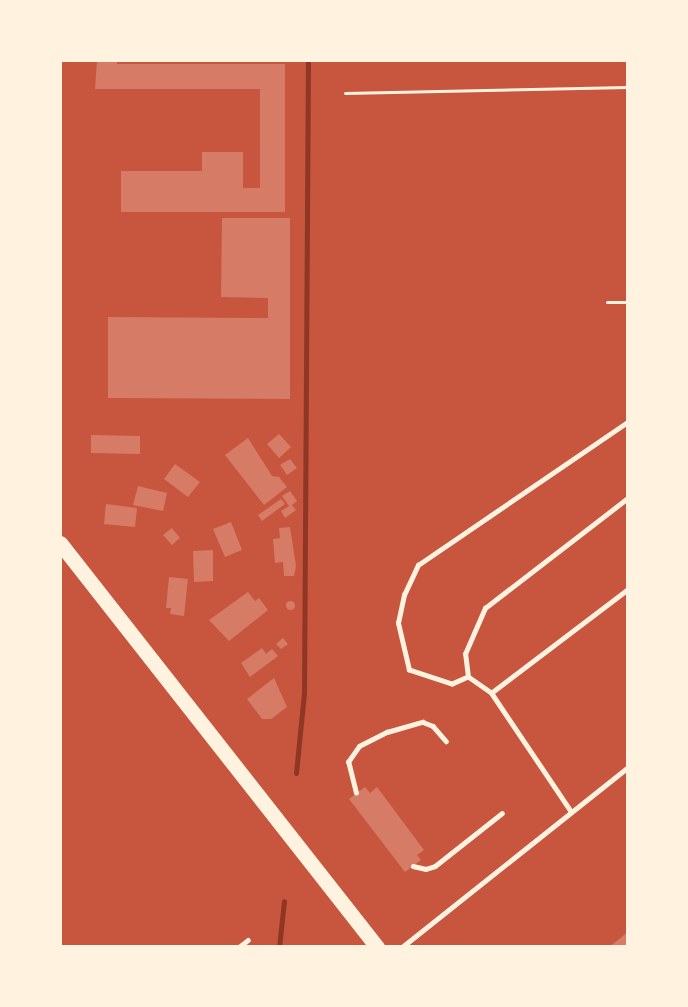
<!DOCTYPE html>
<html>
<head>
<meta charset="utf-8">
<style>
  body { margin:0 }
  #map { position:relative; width:688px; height:1007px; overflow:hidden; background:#c8553d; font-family:Roboto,sans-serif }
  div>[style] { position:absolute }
  .stream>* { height:5px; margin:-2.5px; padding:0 2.5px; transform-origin:2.5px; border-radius:2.5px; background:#8f3625 }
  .building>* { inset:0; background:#d67c66 }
  .round { border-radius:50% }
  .path>* { height:3px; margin:-1.5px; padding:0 1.5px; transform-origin:1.5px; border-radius:1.5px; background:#fff3e0 }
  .service>* { height:4.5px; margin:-2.25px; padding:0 2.25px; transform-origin:2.25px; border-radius:2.25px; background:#fff3e0 }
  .primary>* { height:15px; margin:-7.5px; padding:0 7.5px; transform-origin:7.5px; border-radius:7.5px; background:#fff3e0 }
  span { translate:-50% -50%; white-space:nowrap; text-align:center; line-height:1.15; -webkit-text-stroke:5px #fff3e0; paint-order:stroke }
  .frame { position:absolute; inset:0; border:62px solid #fff3e0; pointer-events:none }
</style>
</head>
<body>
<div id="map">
  <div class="stream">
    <i style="left:296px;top:773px;width:80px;rotate:-84.3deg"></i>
    <i style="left:304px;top:693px;width:633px;rotate:-89.64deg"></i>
    <i style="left:279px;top:947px;width:46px;rotate:-83.8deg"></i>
  </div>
  <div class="building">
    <i style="clip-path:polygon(97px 60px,117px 60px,117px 64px,285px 64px,285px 212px,121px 212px,121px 171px,202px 171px,202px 152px,243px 152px,243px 188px,260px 188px,260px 89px,95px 89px)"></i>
    <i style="clip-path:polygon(222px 218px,290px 218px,290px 399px,108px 398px,108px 317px,268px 318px,268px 298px,221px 297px)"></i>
    <i style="clip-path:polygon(279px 434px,291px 447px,279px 458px,267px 444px)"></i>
    <i style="clip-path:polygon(91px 435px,140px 436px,140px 454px,91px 453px)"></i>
    <i style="clip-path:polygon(248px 438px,272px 476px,279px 477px,287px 487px,264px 505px,225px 455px)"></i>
    <i style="clip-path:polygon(290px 459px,297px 468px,287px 475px,280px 465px)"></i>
    <i style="clip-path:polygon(175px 464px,200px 482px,188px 497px,164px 479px)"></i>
    <i style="clip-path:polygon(138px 486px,167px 493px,163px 511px,133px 505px)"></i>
    <i style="clip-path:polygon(290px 491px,297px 501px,292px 505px,296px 510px,285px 518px,281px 511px,289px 506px,282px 496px)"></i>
    <i style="clip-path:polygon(281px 499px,285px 504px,262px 521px,258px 515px)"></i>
    <i style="clip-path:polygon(106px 504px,137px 508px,135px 527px,104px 524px)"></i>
    <i style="clip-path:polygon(231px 522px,242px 550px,225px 557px,213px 529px)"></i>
    <i style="clip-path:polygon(290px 527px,296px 566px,294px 576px,284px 576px,283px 562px,275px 563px,273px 539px,280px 538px,279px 528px)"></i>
    <i style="clip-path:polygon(172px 528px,180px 538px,172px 545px,163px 535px)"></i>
    <i style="clip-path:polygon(213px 550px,213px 581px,194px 582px,193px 551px)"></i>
    <i style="clip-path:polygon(169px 577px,188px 579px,184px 616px,170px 614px,171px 608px,166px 608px)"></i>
    <i style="clip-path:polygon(248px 592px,255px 601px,259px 598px,268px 610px,229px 641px,209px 620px)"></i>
    <i class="round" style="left:285.5px;top:600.5px;width:9px;height:9px"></i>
    <i style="clip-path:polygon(283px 638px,288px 644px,281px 649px,276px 644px)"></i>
    <i style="clip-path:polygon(262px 648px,266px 654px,272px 649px,278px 656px,250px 677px,241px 663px)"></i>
    <i style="clip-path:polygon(274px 678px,287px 707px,271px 719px,262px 719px,247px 699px)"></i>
    <i style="clip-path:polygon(365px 787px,370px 793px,377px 787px,424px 850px,417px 855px,421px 860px,405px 872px,349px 799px)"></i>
    <i style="clip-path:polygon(628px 932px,628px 947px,609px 947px)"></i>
  </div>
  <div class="path">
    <i style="left:345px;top:93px;width:283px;rotate:-1.2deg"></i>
    <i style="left:607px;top:302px;width:21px"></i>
  </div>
  <div class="service">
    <i style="left:468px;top:677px;width:17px;rotate:156deg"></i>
    <i style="left:452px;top:684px;width:45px;rotate:-162deg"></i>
    <i style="left:409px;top:670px;width:48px;rotate:-103.2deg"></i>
    <i style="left:398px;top:623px;width:29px;rotate:-78deg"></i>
    <i style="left:404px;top:595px;width:33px;rotate:-65deg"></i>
    <i style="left:418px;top:565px;width:254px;rotate:-34.3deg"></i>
    <i style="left:491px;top:693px;width:172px;rotate:-37.2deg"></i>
    <i style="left:356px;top:793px;width:32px;rotate:-104deg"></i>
    <i style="left:348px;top:762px;width:19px;rotate:-55deg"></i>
    <i style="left:359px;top:746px;width:31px;rotate:-27deg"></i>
    <i style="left:387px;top:732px;width:37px;rotate:-16deg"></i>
    <i style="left:423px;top:722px;width:11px;rotate:22deg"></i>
    <i style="left:433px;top:726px;width:20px;rotate:49deg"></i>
    <i style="left:571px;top:812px;width:143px;rotate:-123.9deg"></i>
    <i style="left:491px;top:693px;width:28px;rotate:-145deg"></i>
    <i style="left:468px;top:677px;width:23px;rotate:-97deg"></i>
    <i style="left:465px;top:654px;width:50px;rotate:-66.5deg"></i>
    <i style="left:485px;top:608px;width:180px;rotate:-37.6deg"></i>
    <i style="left:413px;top:866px;width:13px;rotate:13deg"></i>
    <i style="left:426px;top:869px;width:9px;rotate:-18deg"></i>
    <i style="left:435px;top:866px;width:85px;rotate:-38.3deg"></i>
    <i style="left:239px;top:947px;width:11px;rotate:-38deg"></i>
    <i style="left:402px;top:947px;width:289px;rotate:-38.5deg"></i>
  </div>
  <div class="primary">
    <i style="left:60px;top:543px;width:514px;rotate:51.88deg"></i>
  </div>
  <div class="frame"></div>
</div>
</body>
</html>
